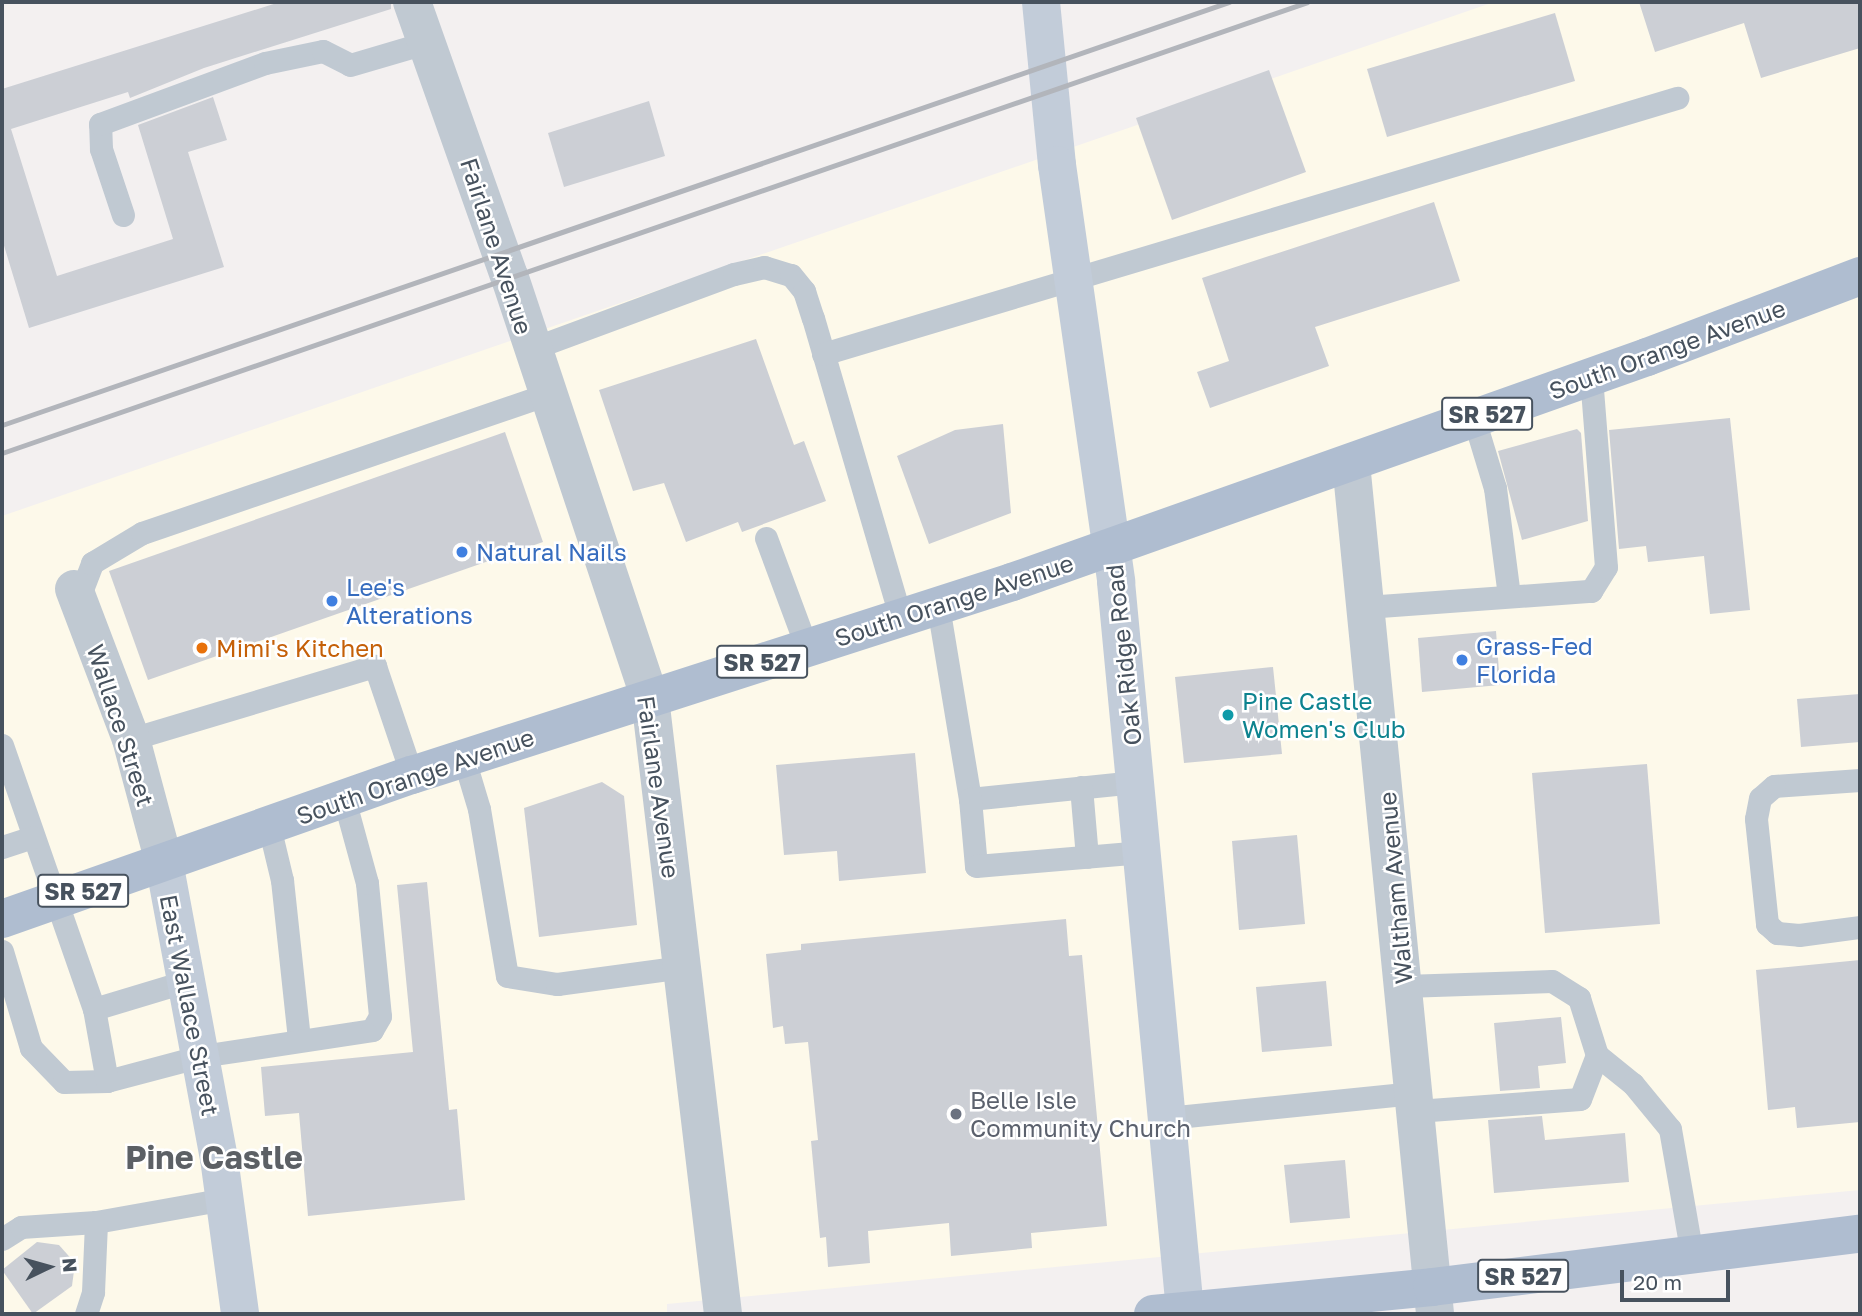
<!DOCTYPE html>
<html>
<head>
<meta charset="utf-8">
<style>
  body { margin:0 }
  #map { position:relative; width:1862px; height:1316px; overflow:hidden; background:#f3f0f0; font-family:"Golos Text",sans-serif }
  div>[style] { position:absolute }
  .commercial>* { inset:0; background:#fdf9ea }
  .building>* { inset:0; background:#cccfd5 }
  .lane>* { height:23px; margin:-11.5px; padding:0 11.5px; transform-origin:11.5px; border-radius:11.5px; background:#c0c9d2 }
  .street>* { height:38px; margin:-19px; padding:0 19px; transform-origin:19px; border-radius:19px; background:#c0c9d2 }
  .secondary>* { height:38px; margin:-19px; padding:0 19px; transform-origin:19px; border-radius:19px; background:#c2ccd9 }
  .primary>* { height:38px; margin:-19px; padding:0 19px; transform-origin:19px; border-radius:19px; background:#afbdd0 }
  .rail>* { height:5px; margin:-2.5px; padding:0 2.5px; transform-origin:2.5px; border-radius:2.5px; background:#b2b5bb }
  .dots>* { width:19px; height:19px; translate:-50% -50%; box-sizing:border-box; border:4px solid #fff; border-radius:50% }
  span { translate:-50% -50%; white-space:nowrap; text-align:center; line-height:1.15; -webkit-text-stroke:5px #fff; paint-order:stroke }
  .shield-label span { padding:2px 5px; background:#fff; border:2px solid; border-radius:5px; -webkit-text-stroke-width:0 }
  .shield-label { font-size:23px; color:#47525e; font-weight:700 }
  .street-label { font-size:24px; color:#47525e }
  .shop-label { font-size:24px; color:#366cbe }
  .left { translate:0 -50%; text-align:left }
  .food-label { font-size:24px; color:#c56008 }
  .culture-label { font-size:24px; color:#0d838f }
  .worship-label { font-size:24px; color:#5b616d }
  .district-label { font-size:32px; color:#5c6065; font-weight:700 }
  .frame { position:absolute; inset:0; border:4px solid #47525e; pointer-events:none }
  .north { position:absolute; left:14px; top:1232px; width:70px; height:70px; -webkit-text-stroke:5px #fff; paint-order:stroke; rotate:85deg; font-size:19px; font-weight:700; line-height:28px; text-align:center; color:#47525e }
  .north::after { content:''; display:block; margin:auto; width:24px; height:32px; background:#47525e; clip-path:polygon(50% 0,100% 100%,50% 72%,0 100%) }
  .scale { position:absolute; left:1620px; top:1270px; width:110px; height:32px; box-sizing:border-box; border:4px solid #47525e; border-top:0; padding-left:9px; font-size:21px; line-height:24px; white-space:nowrap; color:#47525e; -webkit-text-stroke:5px #fff; paint-order:stroke }
</style>
</head>
<body>
<div id="map">
  <div class="commercial">
    <i style="clip-path:polygon(1494px 2px,1860px 2px,1860px 1190px,667px 1304px,667px 1314px,2px 1314px,2px 516px)"></i>
  </div>
  <div class="building">
    <i style="clip-path:polygon(280px 2px,391px 2px,391px 9px,204px 68px,130px 98px,128px 92px,11px 129px,57px 276px,173px 239px,138px 125px,213px 97px,227px 140px,188px 152px,224px 267px,29px 328px,2px 239px,2px 89px)"></i>
    <i style="clip-path:polygon(1639px 2px,1860px 2px,1860px 48px,1761px 78px,1744px 23px,1655px 52px)"></i>
    <i style="clip-path:polygon(1555px 13px,1575px 81px,1387px 137px,1367px 69px)"></i>
    <i style="clip-path:polygon(1269px 70px,1306px 172px,1172px 220px,1136px 118px)"></i>
    <i style="clip-path:polygon(649px 101px,665px 156px,564px 187px,548px 133px)"></i>
    <i style="clip-path:polygon(1434px 202px,1460px 281px,1315px 327px,1329px 366px,1210px 408px,1197px 372px,1229px 361px,1202px 278px)"></i>
    <i style="clip-path:polygon(756px 339px,794px 445px,804px 441px,826px 501px,742px 532px,738px 522px,686px 542px,664px 483px,633px 491px,599px 390px)"></i>
    <i style="clip-path:polygon(1730px 418px,1750px 610px,1710px 614px,1704px 556px,1648px 562px,1646px 546px,1619px 549px,1609px 430px)"></i>
    <i style="clip-path:polygon(1003px 424px,1011px 513px,929px 544px,897px 456px,955px 430px)"></i>
    <i style="clip-path:polygon(1577px 429px,1581px 433px,1588px 521px,1522px 540px,1498px 451px)"></i>
    <i style="clip-path:polygon(505px 432px,543px 542px,148px 680px,109px 571px)"></i>
    <i style="clip-path:polygon(1496px 631px,1500px 685px,1422px 692px,1418px 638px)"></i>
    <i style="clip-path:polygon(1273px 667px,1282px 754px,1184px 763px,1175px 677px)"></i>
    <i style="clip-path:polygon(1860px 694px,1860px 742px,1801px 747px,1797px 699px)"></i>
    <i style="clip-path:polygon(915px 753px,926px 873px,839px 881px,837px 851px,784px 855px,776px 765px)"></i>
    <i style="clip-path:polygon(1647px 764px,1660px 924px,1545px 933px,1532px 773px)"></i>
    <i style="clip-path:polygon(602px 782px,624px 796px,637px 925px,539px 937px,524px 808px)"></i>
    <i style="clip-path:polygon(1297px 835px,1305px 924px,1239px 930px,1232px 841px)"></i>
    <i style="clip-path:polygon(427px 882px,449px 1110px,457px 1109px,465px 1200px,308px 1216px,299px 1113px,265px 1116px,261px 1067px,413px 1052px,397px 885px)"></i>
    <i style="clip-path:polygon(1066px 919px,1069px 956px,1082px 955px,1107px 1226px,1031px 1233px,1032px 1248px,951px 1256px,949px 1223px,868px 1231px,870px 1263px,828px 1267px,826px 1237px,820px 1238px,811px 1141px,818px 1140px,808px 1042px,785px 1044px,783px 1026px,773px 1028px,766px 954px,801px 950px,801px 944px)"></i>
    <i style="clip-path:polygon(1860px 960px,1860px 1122px,1797px 1128px,1795px 1107px,1768px 1110px,1756px 970px)"></i>
    <i style="clip-path:polygon(1326px 981px,1332px 1046px,1262px 1052px,1256px 987px)"></i>
    <i style="clip-path:polygon(1561px 1017px,1566px 1063px,1538px 1066px,1540px 1088px,1500px 1091px,1494px 1023px)"></i>
    <i style="clip-path:polygon(1542px 1116px,1545px 1140px,1625px 1133px,1629px 1182px,1494px 1193px,1488px 1120px)"></i>
    <i style="clip-path:polygon(1345px 1160px,1350px 1218px,1290px 1223px,1284px 1165px)"></i>
    <i style="clip-path:polygon(37px 1242px,59px 1245px,75px 1263px,72px 1286px,33px 1314px,2px 1270px)"></i>
  </div>
  <div class="lane">
    <i style="left:123px;top:215px;width:70px;rotate:-108.4deg"></i>
    <i style="left:101px;top:149px;width:25px;rotate:-92deg"></i>
    <i style="left:100px;top:124px;width:176px;rotate:-20.3deg"></i>
    <i style="left:265px;top:63px;width:59px;rotate:-11.7deg"></i>
    <i style="left:323px;top:51px;width:30px;rotate:27deg"></i>
    <i style="left:350px;top:65px;width:81px;rotate:-16.4deg"></i>
    <i style="left:531px;top:349px;width:216px;rotate:-20.3deg"></i>
    <i style="left:734px;top:274px;width:31px;rotate:-13deg"></i>
    <i style="left:764px;top:267px;width:28px;rotate:17deg"></i>
    <i style="left:791px;top:275px;width:21px;rotate:51deg"></i>
    <i style="left:804px;top:291px;width:28px;rotate:72deg"></i>
    <i style="left:813px;top:318px;width:313px;rotate:73.7deg"></i>
    <i style="left:823px;top:354px;width:892px;rotate:-16.69deg"></i>
    <i style="left:1474px;top:419px;width:72px;rotate:73.1deg"></i>
    <i style="left:1495px;top:488px;width:109px;rotate:82.6deg"></i>
    <i style="left:766px;top:538px;width:117px;rotate:69.6deg"></i>
    <i style="left:78px;top:600px;width:40px;rotate:-69deg"></i>
    <i style="left:92px;top:563px;width:58px;rotate:-31deg"></i>
    <i style="left:142px;top:533px;width:427px;rotate:-18.9deg"></i>
    <i style="left:938px;top:606px;width:196px;rotate:80.6deg"></i>
    <i style="left:970px;top:799px;width:166px;rotate:-5.9deg"></i>
    <i style="left:1366px;top:607px;width:226px;rotate:-4.1deg"></i>
    <i style="left:1591px;top:591px;width:28px;rotate:-58deg"></i>
    <i style="left:1606px;top:567px;width:191px;rotate:-94.5deg"></i>
    <i style="left:131px;top:739px;width:255px;rotate:-16.7deg"></i>
    <i style="left:375px;top:666px;width:115px;rotate:71.3deg"></i>
    <i style="left:2px;top:745px;width:280px;rotate:70.8deg"></i>
    <i style="left:464px;top:759px;width:52px;rotate:73.3deg"></i>
    <i style="left:479px;top:809px;width:169px;rotate:80.5deg"></i>
    <i style="left:507px;top:976px;width:51px;rotate:9.1deg"></i>
    <i style="left:557px;top:984px;width:127px;rotate:-7.7deg"></i>
    <i style="left:1860px;top:780px;width:86px;rotate:176deg"></i>
    <i style="left:1774px;top:786px;width:18px;rotate:139deg"></i>
    <i style="left:1760px;top:798px;width:21px;rotate:101deg"></i>
    <i style="left:1756px;top:819px;width:106px;rotate:84deg"></i>
    <i style="left:1767px;top:924px;width:13px;rotate:42deg"></i>
    <i style="left:1777px;top:933px;width:22px;rotate:5deg"></i>
    <i style="left:1799px;top:935px;width:62px;rotate:-7.5deg"></i>
    <i style="left:1081px;top:787px;width:70px;rotate:85.1deg"></i>
    <i style="left:970px;top:799px;width:67px;rotate:84.9deg"></i>
    <i style="left:976px;top:866px;width:167px;rotate:-4.8deg"></i>
    <i style="left:269px;top:826px;width:56px;rotate:76.5deg"></i>
    <i style="left:282px;top:880px;width:160px;rotate:83.9deg"></i>
    <i style="left:2px;top:847px;width:32px;rotate:-18deg"></i>
    <i style="left:2px;top:951px;width:101px;rotate:73.4deg"></i>
    <i style="left:31px;top:1048px;width:47px;rotate:45.9deg"></i>
    <i style="left:64px;top:1082px;width:43px;rotate:-1.3deg"></i>
    <i style="left:107px;top:1081px;width:97px;rotate:-14.9deg"></i>
    <i style="left:201px;top:1056px;width:173px;rotate:-8.6deg"></i>
    <i style="left:372px;top:1030px;width:16px;rotate:-60deg"></i>
    <i style="left:380px;top:1016px;width:134px;rotate:-95.6deg"></i>
    <i style="left:367px;top:883px;width:87px;rotate:-105.3deg"></i>
    <i style="left:1404px;top:986px;width:148px;rotate:-1.9deg"></i>
    <i style="left:1552px;top:981px;width:32px;rotate:32deg"></i>
    <i style="left:1579px;top:998px;width:60px;rotate:72.5deg"></i>
    <i style="left:1597px;top:1055px;width:47px;rotate:111.1deg"></i>
    <i style="left:1580px;top:1099px;width:164px;rotate:175.8deg"></i>
    <i style="left:1597px;top:1055px;width:46px;rotate:38.9deg"></i>
    <i style="left:1633px;top:1084px;width:58px;rotate:50.6deg"></i>
    <i style="left:1670px;top:1129px;width:128px;rotate:80.1deg"></i>
    <i style="left:107px;top:1081px;width:73px;rotate:-100.2deg"></i>
    <i style="left:94px;top:1009px;width:97px;rotate:-16.8deg"></i>
    <i style="left:1167px;top:1118px;width:248px;rotate:-5.8deg"></i>
    <i style="left:2px;top:1239px;width:22px;rotate:-32deg"></i>
    <i style="left:21px;top:1227px;width:75px;rotate:-3.8deg"></i>
    <i style="left:96px;top:1222px;width:131px;rotate:-10.1deg"></i>
    <i style="left:86px;top:1314px;width:23px;rotate:-72deg"></i>
    <i style="left:93px;top:1292px;width:70px;rotate:-87.5deg"></i>
  </div>
  <div class="street">
    <i style="left:412px;top:2px;width:293px;rotate:70.5deg"></i>
    <i style="left:510px;top:278px;width:443px;rotate:71.6deg"></i>
    <i style="left:650px;top:698px;width:620px;rotate:83.24deg"></i>
    <i style="left:1351px;top:463px;width:855px;rotate:84.36deg"></i>
    <i style="left:74px;top:589px;width:160px;rotate:69.2deg"></i>
    <i style="left:131px;top:739px;width:127px;rotate:75deg"></i>
  </div>
  <div class="secondary">
    <i style="left:1041px;top:2px;width:164px;rotate:84.4deg"></i>
    <i style="left:1057px;top:165px;width:421px;rotate:81.9deg"></i>
    <i style="left:1116px;top:582px;width:732px;rotate:84.59deg"></i>
    <i style="left:164px;top:862px;width:301px;rotate:79.5deg"></i>
    <i style="left:219px;top:1158px;width:157px;rotate:82.3deg"></i>
  </div>
  <div class="primary">
    <i style="left:2px;top:919px;width:435px;rotate:-19.4deg"></i>
    <i style="left:412px;top:775px;width:630px;rotate:-17.83deg"></i>
    <i style="left:1012px;top:582px;width:674px;rotate:-19.51deg"></i>
    <i style="left:1647px;top:357px;width:228px;rotate:-20.8deg"></i>
    <i style="left:1153px;top:1314px;width:280px;rotate:-5.5deg"></i>
    <i style="left:1432px;top:1287px;width:431px;rotate:-7.1deg"></i>
  </div>
  <div class="rail">
    <i style="left:2px;top:425px;width:1298px;rotate:-19.02deg"></i>
    <i style="left:2px;top:453px;width:1381px;rotate:-19.06deg"></i>
  </div>
  <div class="dots">
    <i style="left:462px;top:552px;background:#3f7fe0"></i>
    <i style="left:332px;top:601px;background:#3f7fe0"></i>
    <i style="left:202px;top:648px;background:#e8710a"></i>
    <i style="left:1462px;top:660px;background:#3f7fe0"></i>
    <i style="left:1228px;top:715px;background:#0f9aa8"></i>
    <i style="left:956px;top:1114px;background:#6b7280"></i>
  </div>
  <div class="shield-label">
    <span style="left:1487px;top:414px">SR 527</span>
    <span style="left:762px;top:662px">SR 527</span>
    <span style="left:83px;top:891px">SR 527</span>
    <span style="left:1523px;top:1276px">SR 527</span>
  </div>
  <div class="street-label">
    <span style="left:497px;top:246px;rotate:72deg">Fairlane Avenue</span>
    <span style="left:1667px;top:349px;rotate:-20deg">South Orange Avenue</span>
    <span style="left:954px;top:600px;rotate:-18deg">South Orange Avenue</span>
    <span style="left:1123px;top:655px;rotate:-96deg">Oak Ridge Road</span>
    <span style="left:121px;top:725px;rotate:72deg">Wallace Street</span>
    <span style="left:415px;top:776px;rotate:-19deg">South Orange Avenue</span>
    <span style="left:659px;top:787px;rotate:82deg">Fairlane Avenue</span>
    <span style="left:1395px;top:888px;rotate:-95deg">Waltham Avenue</span>
    <span style="left:190px;top:1005px;rotate:79deg">East Wallace Street</span>
  </div>
  <div class="shop-label">
    <span class="left" style="left:476px;top:552px">Natural Nails</span>
    <span class="left" style="left:346px;top:601px">Lee's<br>Alterations</span>
    <span class="left" style="left:1476px;top:660px">Grass-Fed<br>Florida</span>
  </div>
  <div class="food-label">
    <span class="left" style="left:216px;top:648px">Mimi's Kitchen</span>
  </div>
  <div class="culture-label">
    <span class="left" style="left:1242px;top:715px">Pine Castle<br>Women's Club</span>
  </div>
  <div class="worship-label">
    <span class="left" style="left:970px;top:1114px">Belle Isle<br>Community Church</span>
  </div>
  <div class="district-label">
    <span style="left:214px;top:1157px">Pine Castle</span>
  </div>
  <div class="frame"></div>
  <div class="north">N</div>
  <div class="scale">20 m</div>
</div>
</body>
</html>
